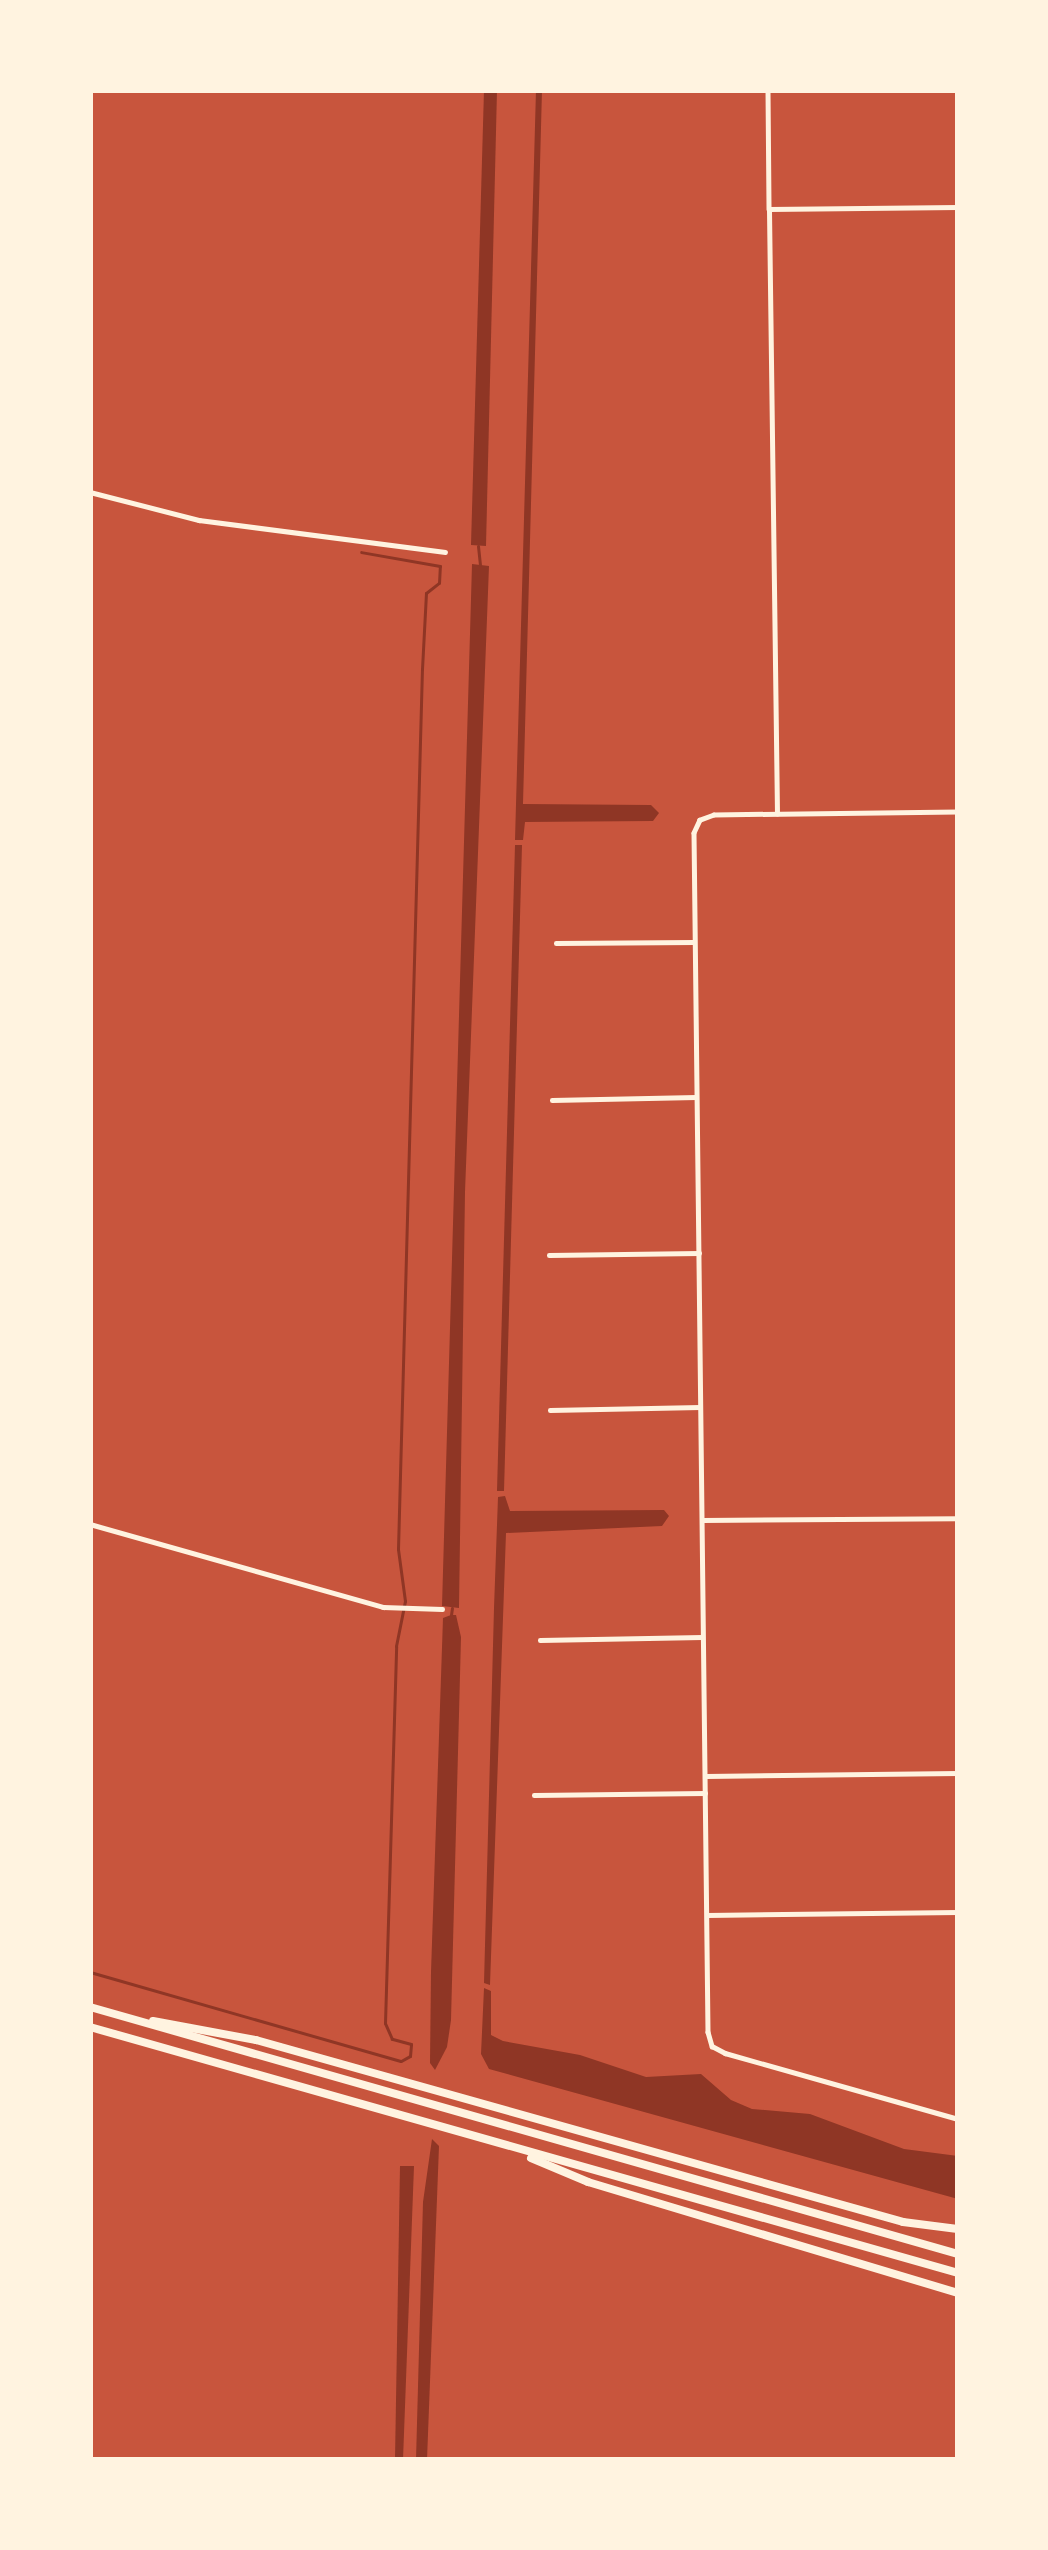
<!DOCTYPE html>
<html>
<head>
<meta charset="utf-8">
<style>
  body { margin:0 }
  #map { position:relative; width:1048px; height:2550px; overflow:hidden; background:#c8553d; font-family:Raleway,sans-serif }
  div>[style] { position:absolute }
  .water>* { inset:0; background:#8f3625 }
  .stream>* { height:3px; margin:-1.5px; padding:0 1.5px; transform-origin:1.5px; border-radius:1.5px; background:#8f3625 }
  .minor>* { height:4.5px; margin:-2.25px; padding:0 2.25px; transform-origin:2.25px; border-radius:2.25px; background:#fff3e0 }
  .motorway>* { height:8px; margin:-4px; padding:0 4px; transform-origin:4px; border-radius:4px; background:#fff3e0 }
  span { translate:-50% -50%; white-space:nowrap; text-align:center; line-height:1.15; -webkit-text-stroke:12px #fff3e0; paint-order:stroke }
  .frame { position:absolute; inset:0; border:93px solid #fff3e0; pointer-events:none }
</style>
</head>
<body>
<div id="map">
  <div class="water">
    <i style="clip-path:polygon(484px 90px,497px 90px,486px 546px,471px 545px)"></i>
    <i style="clip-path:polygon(536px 90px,542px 90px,523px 804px,651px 805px,659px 813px,653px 821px,525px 822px,523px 840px,515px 840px)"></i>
    <i style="clip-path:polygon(472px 564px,489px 566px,465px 1192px,459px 1608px,442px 1606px)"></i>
    <i style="clip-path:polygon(515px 845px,522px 845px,504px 1491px,497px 1491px)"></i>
    <i style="clip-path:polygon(505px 1496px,510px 1511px,664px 1510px,669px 1516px,662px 1526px,506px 1533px,490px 1985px,484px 1983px,494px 1608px,498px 1497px)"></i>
    <i style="clip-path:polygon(451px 1615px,456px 1615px,461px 1637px,451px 2020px,447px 2047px,435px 2070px,430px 2063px,431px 1972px,443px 1618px)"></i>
    <i style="clip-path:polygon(484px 1988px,491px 1991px,491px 2035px,503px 2041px,580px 2055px,646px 2077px,701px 2074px,731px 2100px,752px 2109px,810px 2114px,904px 2149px,958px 2156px,958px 2199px,489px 2069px,481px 2054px)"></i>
    <i style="clip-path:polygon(432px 2139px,439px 2146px,427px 2460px,416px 2460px,423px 2202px)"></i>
    <i style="clip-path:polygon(400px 2166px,414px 2166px,403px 2460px,395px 2460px)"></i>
  </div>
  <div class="stream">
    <i style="left:478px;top:546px;width:19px;rotate:84deg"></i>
    <i style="left:451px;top:1615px;width:7px;rotate:-82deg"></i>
    <i style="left:90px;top:1972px;width:323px;rotate:16deg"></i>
    <i style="left:401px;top:2061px;width:10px;rotate:-29deg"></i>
    <i style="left:410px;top:2056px;width:12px;rotate:-85deg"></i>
    <i style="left:411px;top:2044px;width:20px;rotate:-165deg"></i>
    <i style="left:392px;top:2039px;width:17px;rotate:-114deg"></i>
    <i style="left:385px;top:2023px;width:377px;rotate:-88.3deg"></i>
    <i style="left:396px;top:1646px;width:46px;rotate:-78.7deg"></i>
    <i style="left:405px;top:1601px;width:52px;rotate:-97.7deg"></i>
    <i style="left:398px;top:1549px;width:880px;rotate:-88.44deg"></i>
    <i style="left:422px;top:669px;width:76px;rotate:-87deg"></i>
    <i style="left:426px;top:593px;width:16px;rotate:-38deg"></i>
    <i style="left:439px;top:583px;width:17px;rotate:-87deg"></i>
    <i style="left:440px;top:566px;width:80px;rotate:-170deg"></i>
  </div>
  <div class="minor">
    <i style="left:768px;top:90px;width:119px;rotate:89.5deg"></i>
    <i style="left:90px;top:492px;width:113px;rotate:14.4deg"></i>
    <i style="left:199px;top:520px;width:248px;rotate:7.4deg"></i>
    <i style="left:958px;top:812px;width:244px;rotate:179.3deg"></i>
    <i style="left:714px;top:815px;width:15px;rotate:160deg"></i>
    <i style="left:700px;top:820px;width:14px;rotate:115deg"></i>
    <i style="left:694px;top:833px;width:1199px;rotate:89.33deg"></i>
    <i style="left:708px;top:2032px;width:15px;rotate:74deg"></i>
    <i style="left:712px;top:2046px;width:15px;rotate:28deg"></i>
    <i style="left:725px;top:2053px;width:242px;rotate:15.8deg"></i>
    <i style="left:777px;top:814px;width:605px;rotate:-90.76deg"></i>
    <i style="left:769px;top:209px;width:189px;rotate:-0.6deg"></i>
    <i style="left:556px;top:943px;width:138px;rotate:-0.4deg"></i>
    <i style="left:552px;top:1100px;width:144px;rotate:-1.2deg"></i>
    <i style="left:549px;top:1255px;width:150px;rotate:-0.8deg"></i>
    <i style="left:550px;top:1410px;width:150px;rotate:-1.1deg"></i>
    <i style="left:702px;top:1520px;width:256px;rotate:-0.4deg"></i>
    <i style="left:90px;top:1524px;width:305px;rotate:15.8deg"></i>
    <i style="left:383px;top:1607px;width:59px;rotate:1.9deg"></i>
    <i style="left:540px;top:1640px;width:162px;rotate:-1.1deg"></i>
    <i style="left:706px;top:1776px;width:252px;rotate:-0.7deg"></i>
    <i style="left:534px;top:1795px;width:171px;rotate:-0.7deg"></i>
    <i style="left:707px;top:1915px;width:251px;rotate:-0.7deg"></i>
  </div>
  <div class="motorway">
    <i style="left:90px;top:2007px;width:902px;rotate:15.88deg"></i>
    <i style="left:153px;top:2021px;width:105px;rotate:10.5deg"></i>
    <i style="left:256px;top:2040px;width:672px;rotate:15.71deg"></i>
    <i style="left:903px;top:2222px;width:55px;rotate:7.3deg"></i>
    <i style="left:90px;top:2027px;width:902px;rotate:15.82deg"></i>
    <i style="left:531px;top:2158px;width:62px;rotate:22.8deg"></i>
    <i style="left:588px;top:2182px;width:386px;rotate:16.7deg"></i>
  </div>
  <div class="frame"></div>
</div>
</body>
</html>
